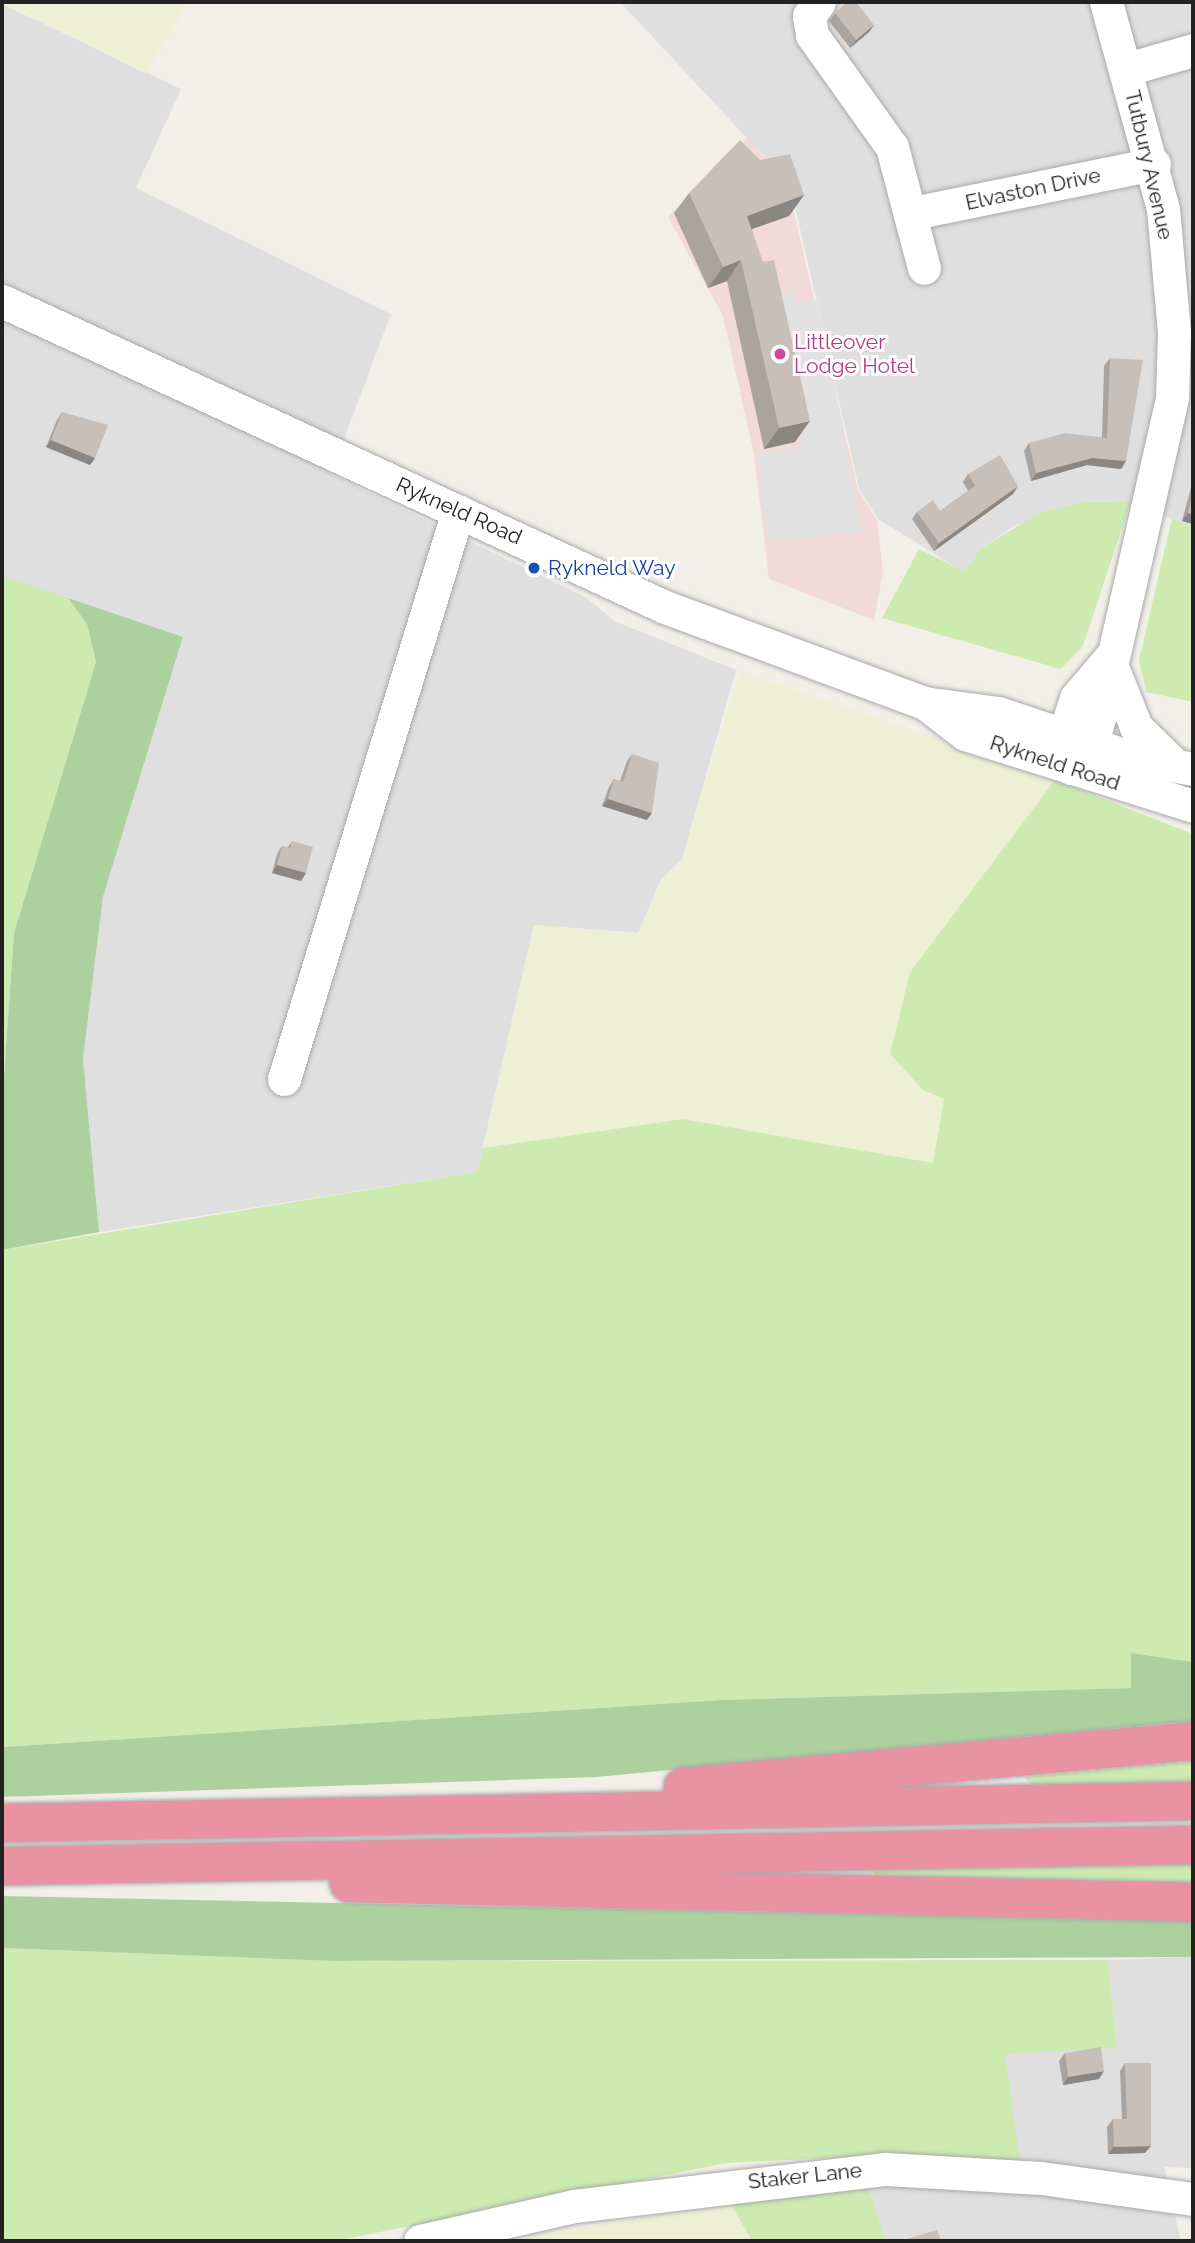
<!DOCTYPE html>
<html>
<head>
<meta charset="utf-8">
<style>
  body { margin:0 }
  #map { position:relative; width:1195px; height:2243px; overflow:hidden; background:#f2efe9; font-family:Raleway,sans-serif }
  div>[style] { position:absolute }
  .residential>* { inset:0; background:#e0dfdf }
  .commercial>* { inset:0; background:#f2dad9 }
  .farmland>* { inset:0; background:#eef0d5 }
  .grass>* { inset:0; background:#cdebb0 }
  .forest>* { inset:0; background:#add19e }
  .parking>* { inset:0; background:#e2e2e2 }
  .roads { filter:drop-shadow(0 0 2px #a9a9a9) drop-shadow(0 0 2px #a9a9a9) }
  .minor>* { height:33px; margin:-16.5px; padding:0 16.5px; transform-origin:16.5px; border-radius:16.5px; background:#fff }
  .highway>* { height:38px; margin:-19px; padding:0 19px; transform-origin:19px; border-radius:19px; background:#e892a2 }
  .wall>* { inset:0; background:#aba49e }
  .shaded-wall>* { inset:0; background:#8b8681 }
  .building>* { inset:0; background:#c7bfb8 }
  .dots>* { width:19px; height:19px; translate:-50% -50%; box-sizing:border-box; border:4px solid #fff; border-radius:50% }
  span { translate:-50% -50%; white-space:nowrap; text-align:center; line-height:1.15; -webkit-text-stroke:6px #fff; paint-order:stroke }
  .street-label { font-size:21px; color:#222 }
  .hotel-label { font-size:21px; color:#b23c85 }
  .left { translate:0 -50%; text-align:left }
  .transit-label { font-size:21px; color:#164399 }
  .frame { position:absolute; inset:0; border:4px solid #222; pointer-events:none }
</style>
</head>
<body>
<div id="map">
  <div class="residential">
    <i style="clip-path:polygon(1193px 2px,1193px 528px,1131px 501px,1082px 502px,1014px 526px,982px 548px,964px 572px,878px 519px,859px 489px,790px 184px,621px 3px)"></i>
    <i style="clip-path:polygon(2px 4px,181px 89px,136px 188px,391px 314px,331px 474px,587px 598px,614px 621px,736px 670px,682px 859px,661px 880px,638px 933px,534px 925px,477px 1172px,99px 1232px,83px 1059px,103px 897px,183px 638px,2px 576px)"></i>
    <i style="clip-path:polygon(1193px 1957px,1193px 2168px,1164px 2167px,1181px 2241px,886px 2241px,867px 2182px,1005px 2053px,1117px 2048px,1108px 1960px)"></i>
  </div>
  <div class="commercial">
    <i style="clip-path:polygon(747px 137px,776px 171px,793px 208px,858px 490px,877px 520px,883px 572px,874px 620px,769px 579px,754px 454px,723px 316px,668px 217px)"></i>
  </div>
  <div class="farmland">
    <i style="clip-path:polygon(2px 2px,188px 2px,146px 74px)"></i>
    <i style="clip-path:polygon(739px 670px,1055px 780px,910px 972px,923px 1090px,944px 1098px,933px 1163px,683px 1119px,483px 1148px,534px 925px,638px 933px,661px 880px,682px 859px)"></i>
    <i style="clip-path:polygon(730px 2202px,752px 2241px,507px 2241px)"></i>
  </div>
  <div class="grass">
    <i style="clip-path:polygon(1131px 501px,1083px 646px,1061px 669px,882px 618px,919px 549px,964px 571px,982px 548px,1037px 514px,1082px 502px)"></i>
    <i style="clip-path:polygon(1172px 518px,1193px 528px,1193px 702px,1146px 692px,1139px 660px)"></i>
    <i style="clip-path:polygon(2px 576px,68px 598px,87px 624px,96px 662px,14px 933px,2px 1105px)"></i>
    <i style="clip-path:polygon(1055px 780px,1193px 834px,1193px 1662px,1132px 1653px,1132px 1688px,721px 1700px,2px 1747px,2px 1250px,477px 1172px,483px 1148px,683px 1119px,933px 1163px,944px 1099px,923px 1090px,890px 1054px,910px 972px)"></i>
    <i style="clip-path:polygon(1193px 1761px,1193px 1784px,1033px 1787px,1024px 1777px)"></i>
    <i style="clip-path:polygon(1193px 1860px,1193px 1889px,876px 1880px,872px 1868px)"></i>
    <i style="clip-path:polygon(2px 1948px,333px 1961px,1108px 1960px,1117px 2048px,1005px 2054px,1020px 2161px,907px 2154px,726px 2163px,335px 2241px,2px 2241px)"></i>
    <i style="clip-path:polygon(867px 2182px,886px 2241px,752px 2241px,730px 2202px)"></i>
  </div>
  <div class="forest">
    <i style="clip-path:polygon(68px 598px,183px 637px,103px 897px,83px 1059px,99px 1232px,2px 1250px,2px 1105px,14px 933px,96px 662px,87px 624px)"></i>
    <i style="clip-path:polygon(1131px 1653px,1193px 1662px,1193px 1721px,596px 1777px,2px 1797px,2px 1747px,721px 1700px,1131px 1688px)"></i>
    <i style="clip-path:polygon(2px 1896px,1193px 1921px,1193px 1957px,333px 1961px,2px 1948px)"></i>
  </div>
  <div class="parking">
    <i style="clip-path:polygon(794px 292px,797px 303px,819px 299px,862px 532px,768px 541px,757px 455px,802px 447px,768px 298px)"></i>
  </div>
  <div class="roads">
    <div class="minor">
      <i style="left:819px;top:2px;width:17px;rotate:126deg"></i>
      <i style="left:809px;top:16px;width:19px;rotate:81deg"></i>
      <i style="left:812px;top:35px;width:138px;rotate:54.5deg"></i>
      <i style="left:892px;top:147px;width:125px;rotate:75.2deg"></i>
      <i style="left:1127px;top:69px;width:69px;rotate:-16.1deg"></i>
      <i style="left:913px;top:213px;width:246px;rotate:-11.5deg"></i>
      <i style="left:2px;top:301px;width:730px;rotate:24.78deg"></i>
      <i style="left:665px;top:607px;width:276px;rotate:20.3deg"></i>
      <i style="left:924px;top:703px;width:75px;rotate:7.7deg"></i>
      <i style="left:998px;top:713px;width:139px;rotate:18.4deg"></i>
      <i style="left:1130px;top:757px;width:64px;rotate:10.8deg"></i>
      <i style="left:1109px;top:659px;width:73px;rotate:68.3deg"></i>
      <i style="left:1136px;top:727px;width:54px;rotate:44.3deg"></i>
      <i style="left:926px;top:704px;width:49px;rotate:37.6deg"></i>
      <i style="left:965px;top:734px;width:239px;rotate:17.5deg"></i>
      <i style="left:1068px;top:755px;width:20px;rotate:-101deg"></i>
      <i style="left:1064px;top:735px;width:39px;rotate:-72deg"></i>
      <i style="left:1076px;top:698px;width:51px;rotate:-49.8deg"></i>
      <i style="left:1071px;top:768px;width:32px;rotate:-49deg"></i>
      <i style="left:1092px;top:744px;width:30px;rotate:-75deg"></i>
      <i style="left:1100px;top:715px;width:326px;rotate:-77.2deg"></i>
      <i style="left:1172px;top:397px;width:65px;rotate:-88.2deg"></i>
      <i style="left:1174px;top:332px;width:123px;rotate:-95.1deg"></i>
      <i style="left:1163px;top:209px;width:215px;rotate:-105.4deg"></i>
      <i style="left:284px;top:1079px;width:594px;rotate:-72.97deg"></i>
      <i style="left:420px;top:2241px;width:158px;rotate:-12.8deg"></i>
      <i style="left:574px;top:2206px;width:314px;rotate:-6.8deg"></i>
      <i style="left:886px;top:2169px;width:155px;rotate:3.3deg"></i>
      <i style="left:1041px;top:2178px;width:153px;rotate:7.9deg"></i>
    </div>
    <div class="highway">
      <i style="left:683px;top:1787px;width:512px;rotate:-5.15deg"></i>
      <i style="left:2px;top:1823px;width:1191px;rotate:-1.06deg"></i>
      <i style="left:2px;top:1866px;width:1191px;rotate:-1.01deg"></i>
      <i style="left:349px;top:1883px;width:844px;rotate:1.29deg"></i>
    </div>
  </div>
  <div class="wall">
    <i style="clip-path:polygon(835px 13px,874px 25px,869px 32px,850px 48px,829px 21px)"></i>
    <i style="clip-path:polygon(689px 193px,804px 195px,789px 216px,752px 229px,795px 442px,764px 449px,727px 281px,708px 288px,674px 213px)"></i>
    <i style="clip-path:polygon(1110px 358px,1126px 461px,1121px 469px,1087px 465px,1031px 481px,1024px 451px,1029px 443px,1102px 437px,1104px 366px)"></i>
    <i style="clip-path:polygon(62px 412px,95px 458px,90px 465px,46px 447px,57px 420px)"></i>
    <i style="clip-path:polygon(968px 474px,1013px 494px,934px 551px,912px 519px,917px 512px,940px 511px,968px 491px,963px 482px)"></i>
    <i style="clip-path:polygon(1193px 480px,1193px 524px,1182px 521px)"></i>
    <i style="clip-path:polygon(632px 754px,647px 820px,602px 806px,609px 787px,614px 779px,620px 781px,627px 761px)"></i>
    <i style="clip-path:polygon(292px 841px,306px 873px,301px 881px,272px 873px,277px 854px,282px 846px,287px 848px)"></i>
    <i style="clip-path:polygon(1065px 2053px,1099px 2079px,1063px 2085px,1059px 2061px)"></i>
    <i style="clip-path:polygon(1125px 2063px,1145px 2153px,1108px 2154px,1107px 2127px,1113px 2119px,1122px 2119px,1120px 2071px)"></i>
  </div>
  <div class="shaded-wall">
    <i style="clip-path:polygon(874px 25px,869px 32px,850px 48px,856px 40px)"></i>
    <i style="clip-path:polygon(804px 195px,789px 216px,732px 236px,747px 216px)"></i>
    <i style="clip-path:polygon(741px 260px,727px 281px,708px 288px,723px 267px)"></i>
    <i style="clip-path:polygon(810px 421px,795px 442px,764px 449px,779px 428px)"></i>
    <i style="clip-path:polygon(51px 440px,95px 458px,90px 465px,46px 447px)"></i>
    <i style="clip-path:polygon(1092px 458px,1126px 461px,1121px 469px,1087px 465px,1031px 481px,1036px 473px)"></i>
    <i style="clip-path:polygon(1018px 486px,1013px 494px,934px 551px,939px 543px)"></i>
    <i style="clip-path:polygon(1188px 513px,1193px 515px,1193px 524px,1182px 521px)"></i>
    <i style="clip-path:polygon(608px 799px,652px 813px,647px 820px,602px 806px)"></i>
    <i style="clip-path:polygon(277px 865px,306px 873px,301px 881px,272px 873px)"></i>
    <i style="clip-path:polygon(1104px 2071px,1099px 2079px,1063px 2085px,1068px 2077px)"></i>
    <i style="clip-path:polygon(1151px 2146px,1145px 2153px,1108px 2154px,1114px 2147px)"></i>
  </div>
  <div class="building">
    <i style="clip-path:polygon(847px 2px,856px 2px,874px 25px,856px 40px,835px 13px)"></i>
    <i style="clip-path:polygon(740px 140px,760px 160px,790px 154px,804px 195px,747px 216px,763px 262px,774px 260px,810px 421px,779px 428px,741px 260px,723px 267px,689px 193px)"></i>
    <i style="clip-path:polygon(1110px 358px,1143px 360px,1126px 461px,1092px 458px,1036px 473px,1029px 443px,1065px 433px,1107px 438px)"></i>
    <i style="clip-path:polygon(62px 412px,108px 425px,95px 458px,51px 440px)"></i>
    <i style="clip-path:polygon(1000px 455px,1018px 486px,939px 543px,917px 512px,933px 500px,940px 511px,975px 486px,968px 474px)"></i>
    <i style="clip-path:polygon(1193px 492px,1193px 515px,1188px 513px)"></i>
    <i style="clip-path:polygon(632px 754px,659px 763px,652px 813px,608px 799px,614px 779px,623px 782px)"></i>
    <i style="clip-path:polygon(292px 841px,313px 847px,306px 873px,277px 865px,282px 846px,290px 848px)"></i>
    <i style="clip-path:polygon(1101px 2047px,1104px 2071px,1068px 2077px,1065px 2053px)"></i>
    <i style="clip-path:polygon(1125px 2063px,1151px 2063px,1151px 2146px,1114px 2147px,1113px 2119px,1127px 2119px)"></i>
    <i style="clip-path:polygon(937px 2230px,941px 2241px,900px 2241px)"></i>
  </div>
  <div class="dots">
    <i style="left:780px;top:354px;background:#d1479c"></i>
    <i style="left:534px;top:568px;background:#1a4fb4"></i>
  </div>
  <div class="street-label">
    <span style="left:1149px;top:165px;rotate:77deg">Tutbury Avenue</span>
    <span style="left:1033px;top:189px;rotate:-12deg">Elvaston Drive</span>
    <span style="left:459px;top:511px;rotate:24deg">Rykneld Road</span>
    <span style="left:1055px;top:763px;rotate:18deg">Rykneld Road</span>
    <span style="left:805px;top:2176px;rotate:-6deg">Staker Lane</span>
  </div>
  <div class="hotel-label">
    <span class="left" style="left:794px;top:354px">Littleover<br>Lodge Hotel</span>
  </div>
  <div class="transit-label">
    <span class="left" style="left:548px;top:568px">Rykneld Way</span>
  </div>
  <div class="frame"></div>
</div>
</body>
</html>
